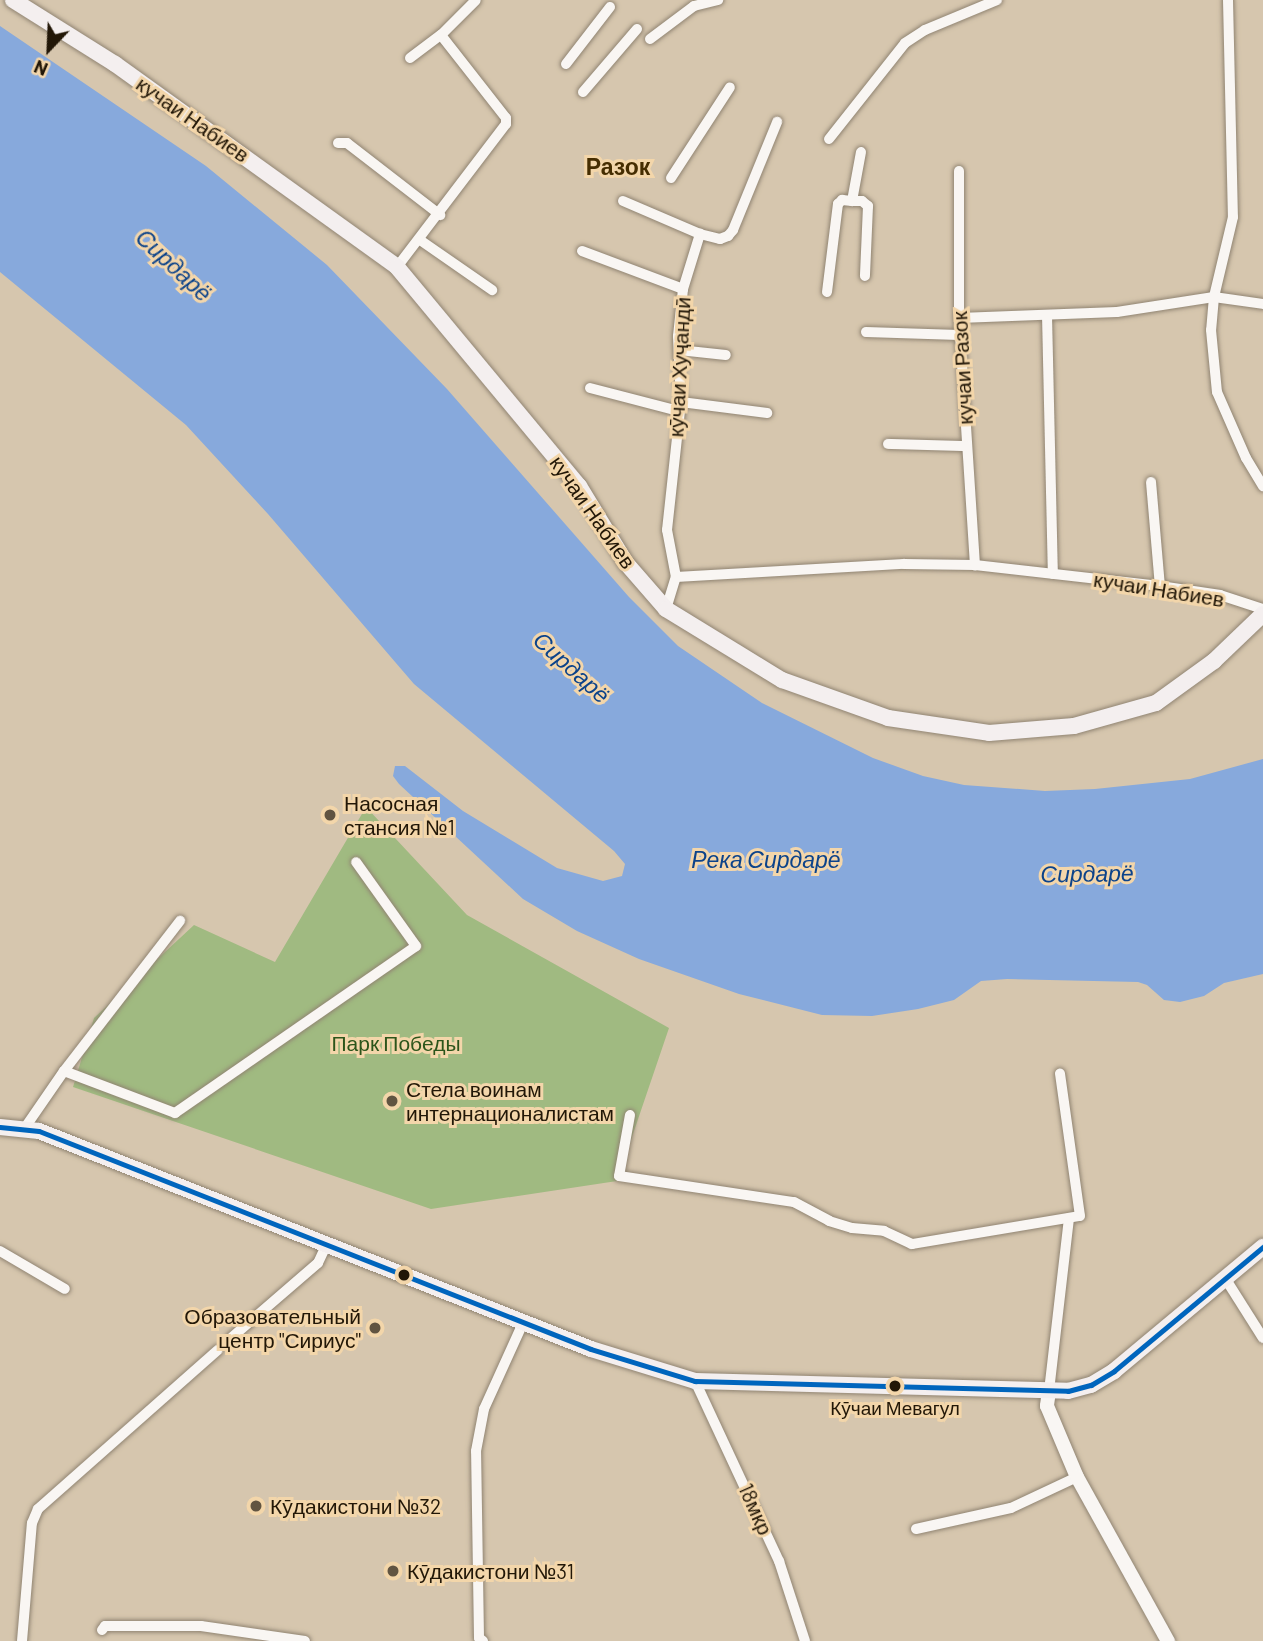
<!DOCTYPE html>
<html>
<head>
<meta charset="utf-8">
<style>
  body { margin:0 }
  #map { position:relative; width:1263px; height:1641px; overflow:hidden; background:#d6c6ae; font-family:Barlow,sans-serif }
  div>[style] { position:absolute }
  .green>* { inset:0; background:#a0ba81 }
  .water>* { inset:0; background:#87a9dc }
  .roads { filter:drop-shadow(0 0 2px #908472) drop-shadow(0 0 2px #908472) }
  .minor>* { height:10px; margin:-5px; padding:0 5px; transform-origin:5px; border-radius:5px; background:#f9f6f3 }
  .tertiary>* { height:14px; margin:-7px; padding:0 7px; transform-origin:7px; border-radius:7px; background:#f9f6f3 }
  .secondary>* { height:16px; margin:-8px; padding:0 8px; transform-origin:8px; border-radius:8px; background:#f4efef }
  .bus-1>* { height:5px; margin:-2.5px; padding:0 2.5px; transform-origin:2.5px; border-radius:2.5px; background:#0065bd }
  .dots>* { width:19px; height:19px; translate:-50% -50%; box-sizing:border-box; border:4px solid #f3d6aa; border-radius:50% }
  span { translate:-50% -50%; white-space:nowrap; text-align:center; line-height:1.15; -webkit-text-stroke:6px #f3d6aa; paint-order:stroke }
  .bus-label { font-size:19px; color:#221707 }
  .street-label { font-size:21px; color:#221707 }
  .poi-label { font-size:21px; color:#221707 }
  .left { translate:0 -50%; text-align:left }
  .right { translate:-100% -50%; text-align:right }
  .park-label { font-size:21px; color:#2c551b }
  .neighbourhood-label { font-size:23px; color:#452d01; font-weight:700 }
  .water-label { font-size:23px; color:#0c438a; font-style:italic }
  .north { position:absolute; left:14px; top:14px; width:70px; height:70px; -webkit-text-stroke:5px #f3d6aa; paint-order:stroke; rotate:203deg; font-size:19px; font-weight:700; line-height:28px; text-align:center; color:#221707 }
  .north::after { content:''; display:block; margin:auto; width:24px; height:32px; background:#221707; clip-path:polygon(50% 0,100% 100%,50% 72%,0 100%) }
</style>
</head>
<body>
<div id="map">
  <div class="green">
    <i style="clip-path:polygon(366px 807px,467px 915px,669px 1028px,617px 1181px,431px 1209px,73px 1087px,94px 1018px,194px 925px,275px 962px)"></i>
  </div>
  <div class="water">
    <i style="clip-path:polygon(0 26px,206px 166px,327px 265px,447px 389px,629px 597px,678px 646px,762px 703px,873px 758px,923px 776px,964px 785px,1045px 791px,1095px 789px,1190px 779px,1263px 759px,1263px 974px,1224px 983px,1204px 996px,1180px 1002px,1164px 1000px,1147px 985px,1138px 982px,1007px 979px,981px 981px,954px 1000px,918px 1009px,872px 1016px,822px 1015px,739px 994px,639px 959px,577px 931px,523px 899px,399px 784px,393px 776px,395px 766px,405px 766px,463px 811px,557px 868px,603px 881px,622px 876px,625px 864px,614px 851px,414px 684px,268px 514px,186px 425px,0 272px)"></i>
  </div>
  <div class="roads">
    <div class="minor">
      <i style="left:1228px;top:0;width:217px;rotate:88.7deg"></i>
      <i style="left:1233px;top:217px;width:82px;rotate:103.4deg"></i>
      <i style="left:1214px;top:297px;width:33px;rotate:95deg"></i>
      <i style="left:1211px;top:330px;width:62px;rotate:84.5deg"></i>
      <i style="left:1217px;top:392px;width:72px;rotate:66.3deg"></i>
      <i style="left:1246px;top:458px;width:33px;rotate:59deg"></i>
      <i style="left:650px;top:39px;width:55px;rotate:-36.9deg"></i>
      <i style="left:694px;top:6px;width:25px;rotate:-14deg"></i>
      <i style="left:410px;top:58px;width:39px;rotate:-37deg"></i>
      <i style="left:566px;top:64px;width:72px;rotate:-52.3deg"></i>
      <i style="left:583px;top:92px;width:83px;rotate:-49.4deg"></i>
      <i style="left:829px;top:139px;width:122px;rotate:-51.6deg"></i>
      <i style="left:905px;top:43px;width:24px;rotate:-33deg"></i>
      <i style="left:925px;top:30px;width:78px;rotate:-22.6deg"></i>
      <i style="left:338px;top:143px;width:9px"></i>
      <i style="left:347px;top:143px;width:118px;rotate:37.7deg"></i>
      <i style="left:861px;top:152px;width:50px;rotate:100.4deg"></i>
      <i style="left:852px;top:201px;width:10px"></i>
      <i style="left:862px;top:201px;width:8px;rotate:40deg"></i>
      <i style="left:868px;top:206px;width:70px;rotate:92.5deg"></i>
      <i style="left:959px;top:171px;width:147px;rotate:90deg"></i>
      <i style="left:959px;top:318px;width:248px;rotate:86.3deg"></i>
      <i style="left:671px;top:178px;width:108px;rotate:-57deg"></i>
      <i style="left:623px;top:201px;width:84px;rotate:23.2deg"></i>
      <i style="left:420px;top:240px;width:88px;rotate:34.8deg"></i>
      <i style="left:582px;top:251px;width:108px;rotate:20.6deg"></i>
      <i style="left:397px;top:267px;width:180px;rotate:-52.7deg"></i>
      <i style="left:506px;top:124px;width:6px;rotate:-90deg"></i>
      <i style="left:506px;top:118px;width:105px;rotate:-128.1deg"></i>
      <i style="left:441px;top:35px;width:49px;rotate:-45deg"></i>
      <i style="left:827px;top:292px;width:89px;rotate:-82.9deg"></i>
      <i style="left:838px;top:204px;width:6px;rotate:-45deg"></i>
      <i style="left:842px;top:200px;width:10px;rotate:6deg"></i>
      <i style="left:1047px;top:315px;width:259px;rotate:88.7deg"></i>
      <i style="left:959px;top:318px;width:158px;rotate:-2.2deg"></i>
      <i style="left:1117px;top:312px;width:98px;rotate:-8.8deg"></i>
      <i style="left:1214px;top:297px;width:49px;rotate:8.1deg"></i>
      <i style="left:866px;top:332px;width:93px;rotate:1.8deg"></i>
      <i style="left:679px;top:350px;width:47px;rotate:6.1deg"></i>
      <i style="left:590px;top:388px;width:91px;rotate:14.6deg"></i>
      <i style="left:681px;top:402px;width:87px;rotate:7.3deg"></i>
      <i style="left:888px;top:444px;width:78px;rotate:1.5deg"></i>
      <i style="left:1151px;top:482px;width:104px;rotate:85.1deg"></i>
      <i style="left:676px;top:577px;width:228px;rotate:-3.3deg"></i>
      <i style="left:904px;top:564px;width:71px;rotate:0.8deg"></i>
      <i style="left:975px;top:565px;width:186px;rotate:6.5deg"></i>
      <i style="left:1160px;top:586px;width:61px;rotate:8.5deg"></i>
      <i style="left:1220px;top:595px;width:45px;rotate:18deg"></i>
      <i style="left:666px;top:609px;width:34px;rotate:-73deg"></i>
      <i style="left:676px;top:577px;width:48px;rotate:-100.8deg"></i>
      <i style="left:667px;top:530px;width:129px;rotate:-83.8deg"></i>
      <i style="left:681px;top:402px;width:66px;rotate:-92.6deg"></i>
      <i style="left:678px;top:336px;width:47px;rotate:-83.9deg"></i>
      <i style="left:683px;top:289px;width:58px;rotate:-72.8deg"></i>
      <i style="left:700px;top:234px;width:21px;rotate:14deg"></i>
      <i style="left:720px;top:239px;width:9px;rotate:-21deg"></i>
      <i style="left:728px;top:236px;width:8px;rotate:-50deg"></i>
      <i style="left:733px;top:230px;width:117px;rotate:-67.8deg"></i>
      <i style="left:64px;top:1071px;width:190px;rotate:-52.3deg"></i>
      <i style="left:630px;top:1115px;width:62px;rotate:100.2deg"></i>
      <i style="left:619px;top:1176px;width:177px;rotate:8.5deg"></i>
      <i style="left:794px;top:1202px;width:40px;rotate:28deg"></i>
      <i style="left:829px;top:1221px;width:24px;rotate:17deg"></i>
      <i style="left:852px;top:1228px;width:32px;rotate:5deg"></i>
      <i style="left:884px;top:1231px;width:31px;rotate:25deg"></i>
      <i style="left:912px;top:1244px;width:170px;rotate:-9.5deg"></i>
      <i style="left:1080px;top:1216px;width:144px;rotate:-98deg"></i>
      <i style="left:24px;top:1129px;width:70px;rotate:-55.4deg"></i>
      <i style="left:64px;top:1071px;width:119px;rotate:20.7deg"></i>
      <i style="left:175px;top:1113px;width:293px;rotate:-34.7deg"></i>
      <i style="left:416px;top:946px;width:103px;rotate:-125.5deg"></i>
      <i style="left:0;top:1251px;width:75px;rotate:30.3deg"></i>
      <i style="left:1225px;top:1278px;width:71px;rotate:57.7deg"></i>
      <i style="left:231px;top:1338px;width:115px;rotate:-40.8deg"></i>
      <i style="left:318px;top:1263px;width:21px;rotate:-65deg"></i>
      <i style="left:695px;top:1381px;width:199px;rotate:65deg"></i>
      <i style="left:779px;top:1561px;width:84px;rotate:72deg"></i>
      <i style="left:1049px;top:1391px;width:174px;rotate:-83.4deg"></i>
      <i style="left:916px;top:1529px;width:97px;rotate:-12.5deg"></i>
      <i style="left:1011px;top:1508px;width:73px;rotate:-25.2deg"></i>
      <i style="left:102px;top:1630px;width:5px;rotate:-53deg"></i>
      <i style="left:105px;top:1626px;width:96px"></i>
      <i style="left:201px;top:1626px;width:105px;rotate:8.2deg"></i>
      <i style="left:22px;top:1641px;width:118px;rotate:-85.2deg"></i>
      <i style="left:32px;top:1523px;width:15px;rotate:-67deg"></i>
      <i style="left:38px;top:1509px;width:240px;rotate:-41.5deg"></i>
      <i style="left:483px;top:1641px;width:5px;rotate:-143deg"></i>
      <i style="left:479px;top:1638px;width:187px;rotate:-90.9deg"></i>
      <i style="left:476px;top:1451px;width:43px;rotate:-79.2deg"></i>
      <i style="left:484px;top:1409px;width:97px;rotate:-65.6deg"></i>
    </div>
    <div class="tertiary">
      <i style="left:1049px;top:1391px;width:15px;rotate:98deg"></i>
      <i style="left:1047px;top:1406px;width:77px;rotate:67.1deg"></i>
      <i style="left:1077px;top:1477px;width:188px;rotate:61deg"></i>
    </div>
    <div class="secondary">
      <i style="left:13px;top:0;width:120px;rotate:32.1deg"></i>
      <i style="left:115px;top:64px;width:347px;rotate:35.7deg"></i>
      <i style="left:397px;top:267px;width:285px;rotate:50.3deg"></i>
      <i style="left:579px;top:486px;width:90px;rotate:58.6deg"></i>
      <i style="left:626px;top:563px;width:61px;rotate:49deg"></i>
      <i style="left:666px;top:609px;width:136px;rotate:31.5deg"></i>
      <i style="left:782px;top:680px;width:113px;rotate:19.7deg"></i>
      <i style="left:888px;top:718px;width:102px;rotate:8.4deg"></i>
      <i style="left:989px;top:733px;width:85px;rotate:-4.7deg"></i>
      <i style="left:1074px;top:726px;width:85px;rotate:-15.7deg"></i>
      <i style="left:1156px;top:703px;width:72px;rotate:-35.9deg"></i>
      <i style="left:1214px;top:661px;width:68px;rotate:-43.8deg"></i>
      <i style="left:0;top:1127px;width:39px;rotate:6deg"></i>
      <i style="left:39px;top:1131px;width:593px;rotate:21.55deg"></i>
      <i style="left:591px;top:1349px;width:109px;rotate:17.1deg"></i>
      <i style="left:695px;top:1381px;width:373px;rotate:1.5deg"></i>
      <i style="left:1068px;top:1391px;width:24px;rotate:-15deg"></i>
      <i style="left:1091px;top:1385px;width:27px;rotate:-31deg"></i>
      <i style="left:1114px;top:1371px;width:194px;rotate:-39.8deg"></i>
    </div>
  </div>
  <div class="bus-1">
    <i style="left:0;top:1127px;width:39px;rotate:6deg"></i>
    <i style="left:39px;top:1131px;width:593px;rotate:21.55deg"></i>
    <i style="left:591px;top:1349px;width:109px;rotate:17.1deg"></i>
    <i style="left:695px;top:1381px;width:373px;rotate:1.5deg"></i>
    <i style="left:1068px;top:1391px;width:24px;rotate:-15deg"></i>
    <i style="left:1091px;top:1385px;width:27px;rotate:-31deg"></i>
    <i style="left:1114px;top:1371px;width:194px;rotate:-39.8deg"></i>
  </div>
  <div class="dots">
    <i style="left:330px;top:815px;background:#615441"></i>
    <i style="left:392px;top:1101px;background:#615441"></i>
    <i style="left:404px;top:1275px;background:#221707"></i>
    <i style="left:375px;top:1328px;background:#615441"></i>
    <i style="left:895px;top:1386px;background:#221707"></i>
    <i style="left:256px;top:1506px;background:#615441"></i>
    <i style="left:393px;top:1571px;background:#615441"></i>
  </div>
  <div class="bus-label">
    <span style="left:895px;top:1408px">Кӯчаи Мевагул</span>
  </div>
  <div class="street-label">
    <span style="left:193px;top:119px;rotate:35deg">кучаи Набиев</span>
    <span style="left:679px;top:367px;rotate:-87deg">кӯчаи Хуҷандӣ</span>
    <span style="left:962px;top:368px;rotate:-93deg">кучаи Разок</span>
    <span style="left:593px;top:512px;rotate:55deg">кучаи Набиев</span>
    <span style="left:1159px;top:589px;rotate:9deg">кучаи Набиев</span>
    <span style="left:756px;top:1509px;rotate:66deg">18мкр</span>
  </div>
  <div class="poi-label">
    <span class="left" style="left:344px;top:815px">Насосная<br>стансия №1</span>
    <span class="left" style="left:406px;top:1101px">Стела воинам<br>интернационалистам</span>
    <span class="right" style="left:361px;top:1328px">Образовательный<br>центр "Сириус"</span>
    <span class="left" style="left:270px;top:1506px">Кӯдакистони №32</span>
    <span class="left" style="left:407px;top:1571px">Кӯдакистони №31</span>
  </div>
  <div class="park-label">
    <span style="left:396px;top:1043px">Парк Победы</span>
  </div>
  <div class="neighbourhood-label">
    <span style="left:618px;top:166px">Разок</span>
  </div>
  <div class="water-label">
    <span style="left:174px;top:265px;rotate:43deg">Сирдарё</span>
    <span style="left:572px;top:667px;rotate:42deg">Сирдарё</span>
    <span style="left:766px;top:859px">Река Сирдарё</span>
    <span style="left:1087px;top:873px;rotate:-1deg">Сирдарё</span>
  </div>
  <div class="north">N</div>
</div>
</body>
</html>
